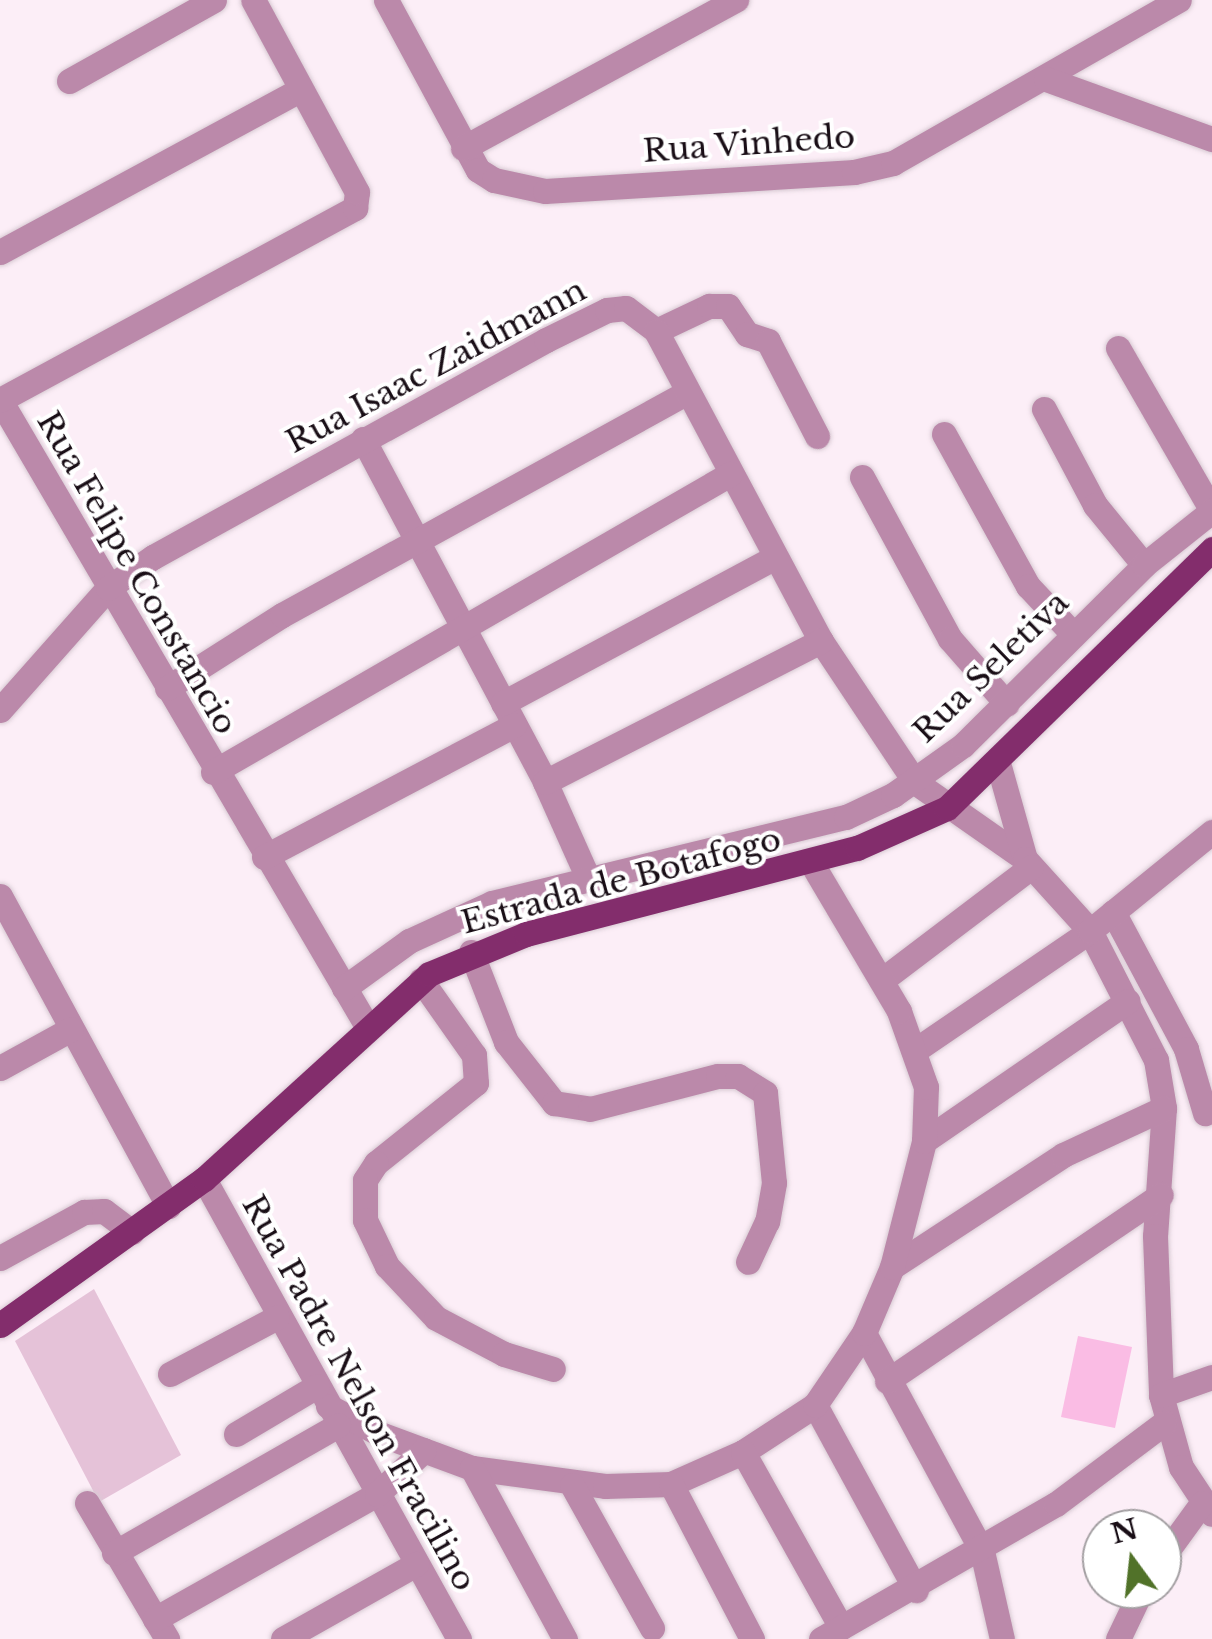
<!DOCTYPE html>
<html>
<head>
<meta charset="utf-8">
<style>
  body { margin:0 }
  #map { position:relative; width:1212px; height:1639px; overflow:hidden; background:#fceef7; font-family:"Libre Baskerville",serif }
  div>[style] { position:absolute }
  .green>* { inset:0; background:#fabce4 }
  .building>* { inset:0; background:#e5c2d8 }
  .roads { filter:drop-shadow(0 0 2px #d8cad3) drop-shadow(0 0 2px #d8cad3) }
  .minor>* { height:25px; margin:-12.5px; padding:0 12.5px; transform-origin:12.5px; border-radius:12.5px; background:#bb89aa }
  .major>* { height:25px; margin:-12.5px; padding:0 12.5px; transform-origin:12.5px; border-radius:12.5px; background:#832d6c }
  span { translate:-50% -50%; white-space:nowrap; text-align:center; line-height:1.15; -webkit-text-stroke:8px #fff; paint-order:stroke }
  .street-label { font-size:32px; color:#190e16 }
  .north { position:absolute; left:1082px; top:1509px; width:100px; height:100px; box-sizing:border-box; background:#fff; border:2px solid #a39fa2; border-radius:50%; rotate:345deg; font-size:28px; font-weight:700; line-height:40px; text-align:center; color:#190e16 }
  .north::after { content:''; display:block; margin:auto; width:35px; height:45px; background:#517229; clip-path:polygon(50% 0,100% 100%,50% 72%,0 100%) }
</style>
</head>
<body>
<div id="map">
  <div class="green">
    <i style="clip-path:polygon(1078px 1336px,1132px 1347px,1115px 1428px,1061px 1417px)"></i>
  </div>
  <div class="building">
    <i style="clip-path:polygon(94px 1289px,181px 1455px,99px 1502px,15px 1341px)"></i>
  </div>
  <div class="roads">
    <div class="minor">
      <i style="left:386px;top:0;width:193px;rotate:61.6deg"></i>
      <i style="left:478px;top:170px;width:19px;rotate:32deg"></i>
      <i style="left:494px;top:180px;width:52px;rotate:12.2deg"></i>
      <i style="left:545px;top:191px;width:310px;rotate:-3.5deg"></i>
      <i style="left:854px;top:172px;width:40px;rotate:-13deg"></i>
      <i style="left:893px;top:163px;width:329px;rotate:-29.7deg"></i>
      <i style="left:1046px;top:79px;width:177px;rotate:19.9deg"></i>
      <i style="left:69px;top:81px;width:166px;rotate:-29.2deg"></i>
      <i style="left:463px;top:148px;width:311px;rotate:-28.5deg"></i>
      <i style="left:0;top:252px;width:340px;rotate:-28.4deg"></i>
      <i style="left:656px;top:331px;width:59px;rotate:-25.3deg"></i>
      <i style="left:709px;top:306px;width:19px"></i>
      <i style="left:728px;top:306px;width:34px;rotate:56deg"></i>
      <i style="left:747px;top:334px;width:22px;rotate:18deg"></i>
      <i style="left:768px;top:341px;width:107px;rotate:62.7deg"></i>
      <i style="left:1118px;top:348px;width:188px;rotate:60deg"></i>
      <i style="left:0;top:400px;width:726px;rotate:59.62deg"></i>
      <i style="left:0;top:400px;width:404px;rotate:-28.4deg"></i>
      <i style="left:355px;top:208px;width:16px;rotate:-83deg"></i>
      <i style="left:357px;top:192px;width:218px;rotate:-118.4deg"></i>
      <i style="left:1044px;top:409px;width:109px;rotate:62deg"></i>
      <i style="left:1095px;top:505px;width:77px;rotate:50.8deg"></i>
      <i style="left:944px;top:434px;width:174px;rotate:61.1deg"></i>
      <i style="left:1028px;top:586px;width:66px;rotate:46.8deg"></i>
      <i style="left:363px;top:439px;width:388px;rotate:62deg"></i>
      <i style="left:545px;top:782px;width:105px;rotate:65.9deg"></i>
      <i style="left:862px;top:477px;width:184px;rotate:61.5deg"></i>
      <i style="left:950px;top:639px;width:86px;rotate:48.8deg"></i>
      <i style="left:167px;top:688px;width:136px;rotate:-32.4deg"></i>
      <i style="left:282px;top:615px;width:460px;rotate:-28.8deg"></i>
      <i style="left:503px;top:703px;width:309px;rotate:-28.2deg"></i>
      <i style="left:0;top:710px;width:163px;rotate:-48.5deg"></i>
      <i style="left:108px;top:588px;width:55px;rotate:-34.6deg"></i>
      <i style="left:153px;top:557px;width:449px;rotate:-28.9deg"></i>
      <i style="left:546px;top:340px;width:68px;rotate:-26.2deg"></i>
      <i style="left:607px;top:310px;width:19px;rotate:-6deg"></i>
      <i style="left:626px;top:308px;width:38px;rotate:37deg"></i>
      <i style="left:656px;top:331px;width:351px;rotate:62deg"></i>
      <i style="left:821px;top:641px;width:169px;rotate:56.3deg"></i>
      <i style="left:915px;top:782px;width:134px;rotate:35deg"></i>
      <i style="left:998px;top:763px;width:100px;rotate:74.3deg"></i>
      <i style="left:1025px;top:859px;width:97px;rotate:47.9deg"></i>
      <i style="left:1090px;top:931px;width:145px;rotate:62.9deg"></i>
      <i style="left:1156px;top:1060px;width:49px;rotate:80.5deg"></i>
      <i style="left:1164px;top:1108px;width:128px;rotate:94deg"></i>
      <i style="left:1155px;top:1236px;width:159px;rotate:87.8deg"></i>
      <i style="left:1161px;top:1395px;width:75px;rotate:74.5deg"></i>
      <i style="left:1181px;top:1467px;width:56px;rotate:56.6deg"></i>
      <i style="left:213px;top:772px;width:597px;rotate:-29.96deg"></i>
      <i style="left:545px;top:782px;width:310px;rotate:-27.1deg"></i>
      <i style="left:264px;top:857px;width:283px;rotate:-27.8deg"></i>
      <i style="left:0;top:896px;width:353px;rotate:61.5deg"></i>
      <i style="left:1113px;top:912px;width:155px;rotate:61.9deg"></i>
      <i style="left:1186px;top:1049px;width:67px;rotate:73.5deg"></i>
      <i style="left:471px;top:952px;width:97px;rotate:68.7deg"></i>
      <i style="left:506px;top:1042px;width:78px;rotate:51.8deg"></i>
      <i style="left:554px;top:1103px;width:36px;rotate:9deg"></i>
      <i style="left:590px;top:1109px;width:132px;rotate:-14.5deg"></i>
      <i style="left:718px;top:1076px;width:20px"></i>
      <i style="left:738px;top:1076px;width:32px;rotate:32deg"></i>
      <i style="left:765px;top:1093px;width:90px;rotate:84.3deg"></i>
      <i style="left:774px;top:1183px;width:39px;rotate:100deg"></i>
      <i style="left:767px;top:1221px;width:45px;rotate:114.9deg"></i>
      <i style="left:421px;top:980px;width:92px;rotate:54.8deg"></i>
      <i style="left:474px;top:1055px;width:28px;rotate:86deg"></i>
      <i style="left:476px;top:1083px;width:128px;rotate:141.3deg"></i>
      <i style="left:376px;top:1163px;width:20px;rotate:123deg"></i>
      <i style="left:365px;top:1180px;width:40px;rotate:90deg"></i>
      <i style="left:365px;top:1220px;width:51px;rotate:64.4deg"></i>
      <i style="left:387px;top:1266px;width:71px;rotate:46.7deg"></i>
      <i style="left:436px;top:1318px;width:77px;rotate:27.9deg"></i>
      <i style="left:504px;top:1354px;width:51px;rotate:17deg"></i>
      <i style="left:882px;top:980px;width:187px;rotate:-37.2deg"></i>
      <i style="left:344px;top:988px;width:80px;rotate:-35.9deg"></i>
      <i style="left:409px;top:941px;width:91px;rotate:-24.6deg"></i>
      <i style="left:492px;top:903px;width:364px;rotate:-13.7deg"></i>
      <i style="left:846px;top:817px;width:52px;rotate:-25.1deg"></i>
      <i style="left:893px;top:795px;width:86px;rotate:-35.5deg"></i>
      <i style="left:963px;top:745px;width:255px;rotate:-44.8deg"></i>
      <i style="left:1144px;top:565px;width:87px;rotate:-38.5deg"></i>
      <i style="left:917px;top:1049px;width:209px;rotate:-34.3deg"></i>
      <i style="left:1090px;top:931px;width:157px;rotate:-39.1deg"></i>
      <i style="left:0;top:1068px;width:81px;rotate:-28.8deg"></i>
      <i style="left:924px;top:1141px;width:247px;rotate:-34.5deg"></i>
      <i style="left:204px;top:1179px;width:526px;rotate:61deg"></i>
      <i style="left:0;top:1258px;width:96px;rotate:-28.7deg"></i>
      <i style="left:84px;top:1212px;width:20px;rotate:-3deg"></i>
      <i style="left:104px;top:1211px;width:35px;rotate:37deg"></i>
      <i style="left:892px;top:1267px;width:204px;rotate:-33.2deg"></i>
      <i style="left:1063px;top:1155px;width:111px;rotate:-25deg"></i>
      <i style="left:864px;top:1333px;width:248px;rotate:61.6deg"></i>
      <i style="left:982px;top:1551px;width:90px;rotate:77.2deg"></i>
      <i style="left:170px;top:1374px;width:121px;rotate:-28deg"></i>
      <i style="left:887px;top:1381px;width:331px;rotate:-34.2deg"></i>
      <i style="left:1161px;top:1395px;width:54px;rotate:-19.4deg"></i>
      <i style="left:815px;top:1405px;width:211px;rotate:61.4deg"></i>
      <i style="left:328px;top:1406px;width:59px;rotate:28.3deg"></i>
      <i style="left:380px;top:1434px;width:98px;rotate:20.3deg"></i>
      <i style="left:472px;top:1468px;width:134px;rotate:7.7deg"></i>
      <i style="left:605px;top:1486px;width:66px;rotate:-1.7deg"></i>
      <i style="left:671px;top:1484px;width:79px;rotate:-24deg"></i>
      <i style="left:743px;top:1452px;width:86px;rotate:-33.1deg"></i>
      <i style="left:815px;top:1405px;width:87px;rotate:-55.8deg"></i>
      <i style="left:864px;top:1333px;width:72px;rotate:-67deg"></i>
      <i style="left:892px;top:1267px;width:130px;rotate:-75.7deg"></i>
      <i style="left:924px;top:1141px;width:54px;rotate:-87.9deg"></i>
      <i style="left:926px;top:1087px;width:81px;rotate:-109.6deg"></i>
      <i style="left:899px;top:1011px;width:173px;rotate:-120.6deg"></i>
      <i style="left:236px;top:1434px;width:94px;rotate:-30.7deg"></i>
      <i style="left:743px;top:1452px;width:201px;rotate:60.8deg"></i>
      <i style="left:472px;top:1468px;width:195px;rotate:61.5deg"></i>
      <i style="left:671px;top:1484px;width:175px;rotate:62.4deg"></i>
      <i style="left:572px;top:1485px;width:164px;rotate:60.8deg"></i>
      <i style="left:87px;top:1503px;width:158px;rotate:59.5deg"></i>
      <i style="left:114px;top:1553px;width:258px;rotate:-29.7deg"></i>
      <i style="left:1162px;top:1558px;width:68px;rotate:-54deg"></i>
      <i style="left:155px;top:1619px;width:255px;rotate:-29.4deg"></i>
      <i style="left:377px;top:1494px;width:64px;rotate:-43.1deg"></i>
      <i style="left:283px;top:1639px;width:153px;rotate:-29.4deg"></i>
      <i style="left:821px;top:1639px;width:271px;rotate:-29.9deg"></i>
      <i style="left:1056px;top:1504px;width:135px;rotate:-36.9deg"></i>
      <i style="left:1118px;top:1639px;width:55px;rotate:-64.4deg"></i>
    </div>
    <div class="major">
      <i style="left:0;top:1325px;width:251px;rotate:-35.6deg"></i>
      <i style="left:204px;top:1179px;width:304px;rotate:-42.3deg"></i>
      <i style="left:429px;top:974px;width:105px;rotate:-22.4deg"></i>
      <i style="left:526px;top:934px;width:342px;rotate:-14.6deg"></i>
      <i style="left:857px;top:848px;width:98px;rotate:-24deg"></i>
      <i style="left:947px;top:808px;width:371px;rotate:-44.3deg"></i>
    </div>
  </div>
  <div class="street-label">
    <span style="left:749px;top:144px;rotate:-4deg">Rua Vinhedo</span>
    <span style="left:436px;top:366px;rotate:-28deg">Rua Isaac Zaidmann</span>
    <span style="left:137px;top:573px;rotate:60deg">Rua Felipe Constancio</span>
    <span style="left:991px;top:667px;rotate:-44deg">Rua Seletiva</span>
    <span style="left:621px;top:881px;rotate:-15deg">Estrada de Botafogo</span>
    <span style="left:359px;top:1393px;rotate:61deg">Rua Padre Nelson Fracilino</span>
  </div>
  <div class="north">N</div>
</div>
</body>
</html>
